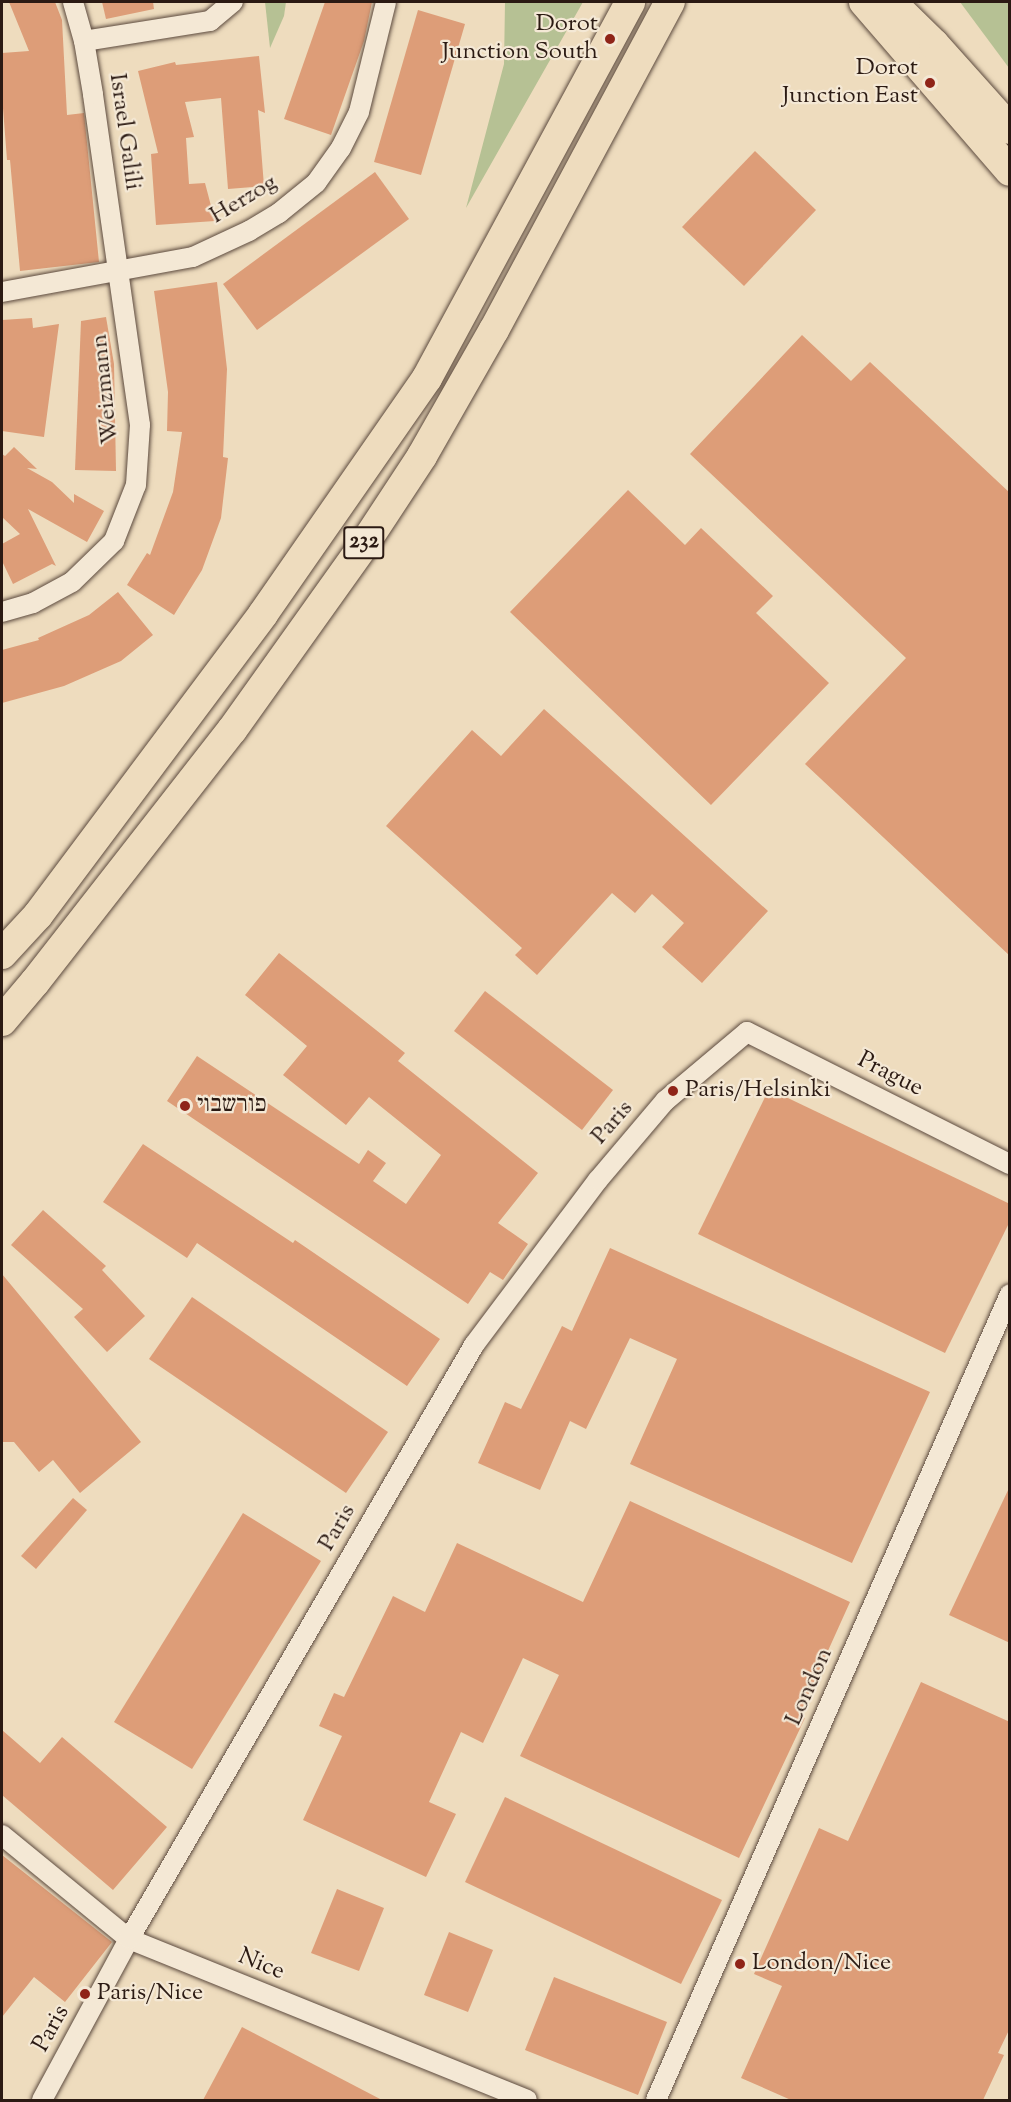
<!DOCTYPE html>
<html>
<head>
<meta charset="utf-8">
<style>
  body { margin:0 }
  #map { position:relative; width:1011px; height:2102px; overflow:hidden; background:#eedcbe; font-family:"Sorts Mill Goudy","Frank Ruhl Libre",serif }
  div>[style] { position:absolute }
  .green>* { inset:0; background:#b6c194 }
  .building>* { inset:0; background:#dd9d78 }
  .roads { filter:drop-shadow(0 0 2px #5c4a3e) drop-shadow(0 0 2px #5c4a3e) }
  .street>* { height:20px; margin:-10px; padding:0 10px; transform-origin:10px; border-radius:10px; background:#f4e8d5 }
  .primary>* { height:30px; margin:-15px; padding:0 15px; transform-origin:15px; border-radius:15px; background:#eedcbe }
  .dots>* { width:16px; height:16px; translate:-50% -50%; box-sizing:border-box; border:3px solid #f4e8d5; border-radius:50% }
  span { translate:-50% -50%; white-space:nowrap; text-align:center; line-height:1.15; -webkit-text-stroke:4.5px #f4e8d5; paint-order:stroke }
  .shield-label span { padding:2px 4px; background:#f4e8d5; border:2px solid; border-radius:4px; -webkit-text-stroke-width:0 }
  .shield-label { font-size:22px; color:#2b1a13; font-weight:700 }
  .poi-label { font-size:24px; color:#2b1a13 }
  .right { translate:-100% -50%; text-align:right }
  .left { translate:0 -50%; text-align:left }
  .street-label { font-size:24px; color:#2b1a13 }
  .frame { position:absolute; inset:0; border:3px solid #2b1a13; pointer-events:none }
</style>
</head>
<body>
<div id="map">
  <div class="green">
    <i style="clip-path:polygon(265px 2px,286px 2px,284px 16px,270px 48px)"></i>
    <i style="clip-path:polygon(505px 2px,583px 2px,466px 208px,504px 64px)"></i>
    <i style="clip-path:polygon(960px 2px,1009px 2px,1009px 68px)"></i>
  </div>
  <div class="building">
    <i style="clip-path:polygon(9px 2px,55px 2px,62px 20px,67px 115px,84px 113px,99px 262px,20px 271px,10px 160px,7px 160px,2px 95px,2px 53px,29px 51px)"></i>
    <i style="clip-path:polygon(102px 2px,153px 2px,154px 9px,106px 19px)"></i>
    <i style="clip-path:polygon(325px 2px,372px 2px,364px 41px,331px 135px,284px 119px)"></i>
    <i style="clip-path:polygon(418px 10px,465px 24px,421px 175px,374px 162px)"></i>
    <i style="clip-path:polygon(259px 56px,265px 113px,258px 110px,264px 186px,228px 189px,221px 98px,185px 102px,194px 137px,186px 138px,189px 184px,205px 183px,215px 221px,156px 225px,151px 154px,158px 153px,138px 71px,175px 62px,176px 65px)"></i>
    <i style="clip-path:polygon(755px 151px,816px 210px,744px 286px,682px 227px)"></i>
    <i style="clip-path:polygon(375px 172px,409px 219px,257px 330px,223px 284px)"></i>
    <i style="clip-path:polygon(217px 282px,227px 369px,223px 457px,228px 458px,221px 518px,202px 570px,174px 615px,127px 585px,147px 553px,150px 555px,173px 492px,182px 432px,167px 431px,168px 392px,154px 291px)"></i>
    <i style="clip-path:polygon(106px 317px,114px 364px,116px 471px,75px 470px,81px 321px)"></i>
    <i style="clip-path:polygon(32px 318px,33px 328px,59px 324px,44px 437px,2px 431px,2px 320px)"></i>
    <i style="clip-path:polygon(802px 335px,851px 381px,870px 362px,1010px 493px,1010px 956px,805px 764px,906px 658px,690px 454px)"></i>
    <i style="clip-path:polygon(14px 447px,37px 469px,27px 468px,52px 482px,74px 503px,74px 494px,104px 511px,87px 542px,28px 509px,56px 566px,52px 564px,13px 584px,2px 561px,2px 544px,20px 534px,2px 517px,2px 454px,5px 456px)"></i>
    <i style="clip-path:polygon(628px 490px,685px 545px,701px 528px,773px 596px,756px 613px,829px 683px,711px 805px,510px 612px)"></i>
    <i style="clip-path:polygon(118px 592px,153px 635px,121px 661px,64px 686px,2px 703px,2px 650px,39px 640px,38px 638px,89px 615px)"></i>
    <i style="clip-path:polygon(544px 709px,768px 911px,702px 983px,662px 947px,684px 923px,652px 894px,635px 913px,612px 893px,537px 975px,515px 955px,522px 948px,386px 826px,472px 730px,501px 756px)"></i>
    <i style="clip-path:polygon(279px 953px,405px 1053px,398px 1061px,538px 1173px,498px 1223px,528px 1244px,503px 1280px,490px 1272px,468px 1304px,167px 1101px,197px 1056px,359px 1164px,368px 1150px,386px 1163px,373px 1181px,406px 1204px,441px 1155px,369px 1097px,346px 1125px,283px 1075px,307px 1046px,245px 995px)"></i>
    <i style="clip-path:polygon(485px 991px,613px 1090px,582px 1130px,454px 1031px)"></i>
    <i style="clip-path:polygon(769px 1089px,1010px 1204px,1010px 1221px,945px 1353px,698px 1234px)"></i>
    <i style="clip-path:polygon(143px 1144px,293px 1243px,295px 1240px,440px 1339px,407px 1386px,197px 1243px,187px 1258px,103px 1202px)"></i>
    <i style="clip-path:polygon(43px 1210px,106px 1266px,102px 1270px,145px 1316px,107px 1352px,74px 1317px,83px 1309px,11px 1245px)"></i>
    <i style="clip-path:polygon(610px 1248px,930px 1392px,852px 1563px,630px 1464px,677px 1359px,630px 1338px,586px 1429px,570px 1421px,540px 1490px,478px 1463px,505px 1402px,521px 1409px,562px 1326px,572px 1331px)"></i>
    <i style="clip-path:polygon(2px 1274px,141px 1442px,80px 1493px,53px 1460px,39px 1472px,14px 1442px,2px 1442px)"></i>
    <i style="clip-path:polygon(192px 1297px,388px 1432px,346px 1493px,149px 1359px)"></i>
    <i style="clip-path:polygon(1010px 1486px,1010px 1643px,949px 1615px)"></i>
    <i style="clip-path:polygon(73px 1498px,87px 1510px,36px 1569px,21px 1556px)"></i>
    <i style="clip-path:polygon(630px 1501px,850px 1602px,799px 1715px,805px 1718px,739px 1858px,520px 1756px,559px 1675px,523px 1658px,483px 1743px,461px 1732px,429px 1802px,456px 1814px,426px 1877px,303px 1820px,342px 1736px,319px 1726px,334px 1693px,344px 1697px,393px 1596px,425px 1612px,457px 1543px,583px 1602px)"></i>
    <i style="clip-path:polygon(243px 1513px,321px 1561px,192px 1769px,114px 1722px)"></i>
    <i style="clip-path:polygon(921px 1682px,1010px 1722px,1010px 2028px,998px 2053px,1004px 2055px,983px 2100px,791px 2100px,741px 2078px,782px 1986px,754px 1974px,819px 1828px,848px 1841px)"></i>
    <i style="clip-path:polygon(2px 1730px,40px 1763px,62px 1737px,167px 1827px,113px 1890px,2px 1795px)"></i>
    <i style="clip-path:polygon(505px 1797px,722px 1900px,681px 1984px,465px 1882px)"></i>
    <i style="clip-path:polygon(2px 1855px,112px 1942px,65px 2002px,34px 1977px,2px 2017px)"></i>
    <i style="clip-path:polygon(337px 1889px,384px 1908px,359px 1971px,311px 1953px)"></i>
    <i style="clip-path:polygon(449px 1932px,493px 1950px,468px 2012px,424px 1995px)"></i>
    <i style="clip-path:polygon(554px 1977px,667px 2022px,638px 2095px,525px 2050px)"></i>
    <i style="clip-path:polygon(242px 2027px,382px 2100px,203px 2100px)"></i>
  </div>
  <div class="roads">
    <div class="street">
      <i style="left:84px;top:41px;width:128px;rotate:-9deg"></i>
      <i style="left:210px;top:21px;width:30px;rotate:-40deg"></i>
      <i style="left:2px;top:292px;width:194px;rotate:-10.4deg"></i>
      <i style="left:193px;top:257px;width:62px;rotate:-24.9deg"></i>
      <i style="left:249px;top:231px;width:35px;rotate:-31deg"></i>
      <i style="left:279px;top:213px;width:48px;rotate:-39deg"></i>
      <i style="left:316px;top:183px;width:43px;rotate:-54.5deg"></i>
      <i style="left:341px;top:148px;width:40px;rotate:-63.4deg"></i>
      <i style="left:359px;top:112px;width:113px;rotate:-76.2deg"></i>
      <i style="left:2px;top:612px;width:32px;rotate:-16deg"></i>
      <i style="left:33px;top:603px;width:44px;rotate:-28.3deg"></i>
      <i style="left:72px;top:582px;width:59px;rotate:-44.3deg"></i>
      <i style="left:114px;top:541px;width:60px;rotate:-68.6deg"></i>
      <i style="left:136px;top:485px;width:60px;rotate:-86.2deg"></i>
      <i style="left:140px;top:425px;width:334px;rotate:-98.1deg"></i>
      <i style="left:93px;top:94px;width:54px;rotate:-99.6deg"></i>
      <i style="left:84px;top:41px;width:41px;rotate:-105.8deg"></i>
      <i style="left:2px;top:1835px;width:164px;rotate:39.3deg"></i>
      <i style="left:129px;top:1939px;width:429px;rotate:22deg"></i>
      <i style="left:42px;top:2100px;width:183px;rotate:-61.6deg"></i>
      <i style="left:129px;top:1939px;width:687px;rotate:-59.85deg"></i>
      <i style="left:474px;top:1345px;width:206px;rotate:-53.1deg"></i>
      <i style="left:598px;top:1180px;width:104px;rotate:-49.7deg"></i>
      <i style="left:665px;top:1101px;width:107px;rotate:-40.1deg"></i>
      <i style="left:747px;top:1032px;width:294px;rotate:26.7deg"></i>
      <i style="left:656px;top:2100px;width:880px;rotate:-66.29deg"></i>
    </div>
    <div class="primary">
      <i style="left:864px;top:2px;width:223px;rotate:49.2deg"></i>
      <i style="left:891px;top:2px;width:60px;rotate:44.3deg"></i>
      <i style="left:934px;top:44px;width:114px;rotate:48.2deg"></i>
      <i style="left:2px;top:954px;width:53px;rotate:-47.3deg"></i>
      <i style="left:38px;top:915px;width:376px;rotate:-53.2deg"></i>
      <i style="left:263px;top:614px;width:287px;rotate:-55.2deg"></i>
      <i style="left:427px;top:378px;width:427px;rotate:-61.6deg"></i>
      <i style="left:2px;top:1021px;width:51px;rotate:-49.8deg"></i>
      <i style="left:35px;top:982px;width:320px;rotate:-52deg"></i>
      <i style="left:232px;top:730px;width:222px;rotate:-54.5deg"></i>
      <i style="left:361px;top:549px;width:111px;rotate:-56.7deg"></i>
      <i style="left:422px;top:456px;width:145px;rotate:-60.3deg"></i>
      <i style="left:494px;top:330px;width:372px;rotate:-61.8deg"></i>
    </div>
  </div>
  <div class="dots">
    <i style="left:610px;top:39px;background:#8f2418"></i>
    <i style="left:930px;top:83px;background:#8f2418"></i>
    <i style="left:673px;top:1091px;background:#8f2418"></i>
    <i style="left:185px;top:1106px;background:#8f2418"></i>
    <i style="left:740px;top:1964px;background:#8f2418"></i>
    <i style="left:85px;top:1994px;background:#8f2418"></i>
  </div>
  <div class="shield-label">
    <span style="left:364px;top:543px">232</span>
  </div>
  <div class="poi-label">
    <span class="right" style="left:598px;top:39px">Dorot<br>Junction South</span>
    <span class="right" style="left:918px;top:83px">Dorot<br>Junction East</span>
    <span class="left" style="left:685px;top:1091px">Paris/Helsinki</span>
    <span class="left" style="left:197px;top:1106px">פורשבוי</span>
    <span class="left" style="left:752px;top:1964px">London/Nice</span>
    <span class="left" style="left:97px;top:1994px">Paris/Nice</span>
  </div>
  <div class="street-label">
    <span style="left:124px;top:132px;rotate:82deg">Israel Galili</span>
    <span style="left:244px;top:200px;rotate:-31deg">Herzog</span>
    <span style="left:106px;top:389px;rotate:-96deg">Weizmann</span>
    <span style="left:890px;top:1075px;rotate:27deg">Prague</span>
    <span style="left:613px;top:1123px;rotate:-49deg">Paris</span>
    <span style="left:338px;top:1528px;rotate:-60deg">Paris</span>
    <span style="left:810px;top:1687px;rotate:-66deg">London</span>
    <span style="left:261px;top:1965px;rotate:22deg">Nice</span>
    <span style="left:52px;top:2029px;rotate:-61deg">Paris</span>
  </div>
  <div class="frame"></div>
</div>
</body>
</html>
